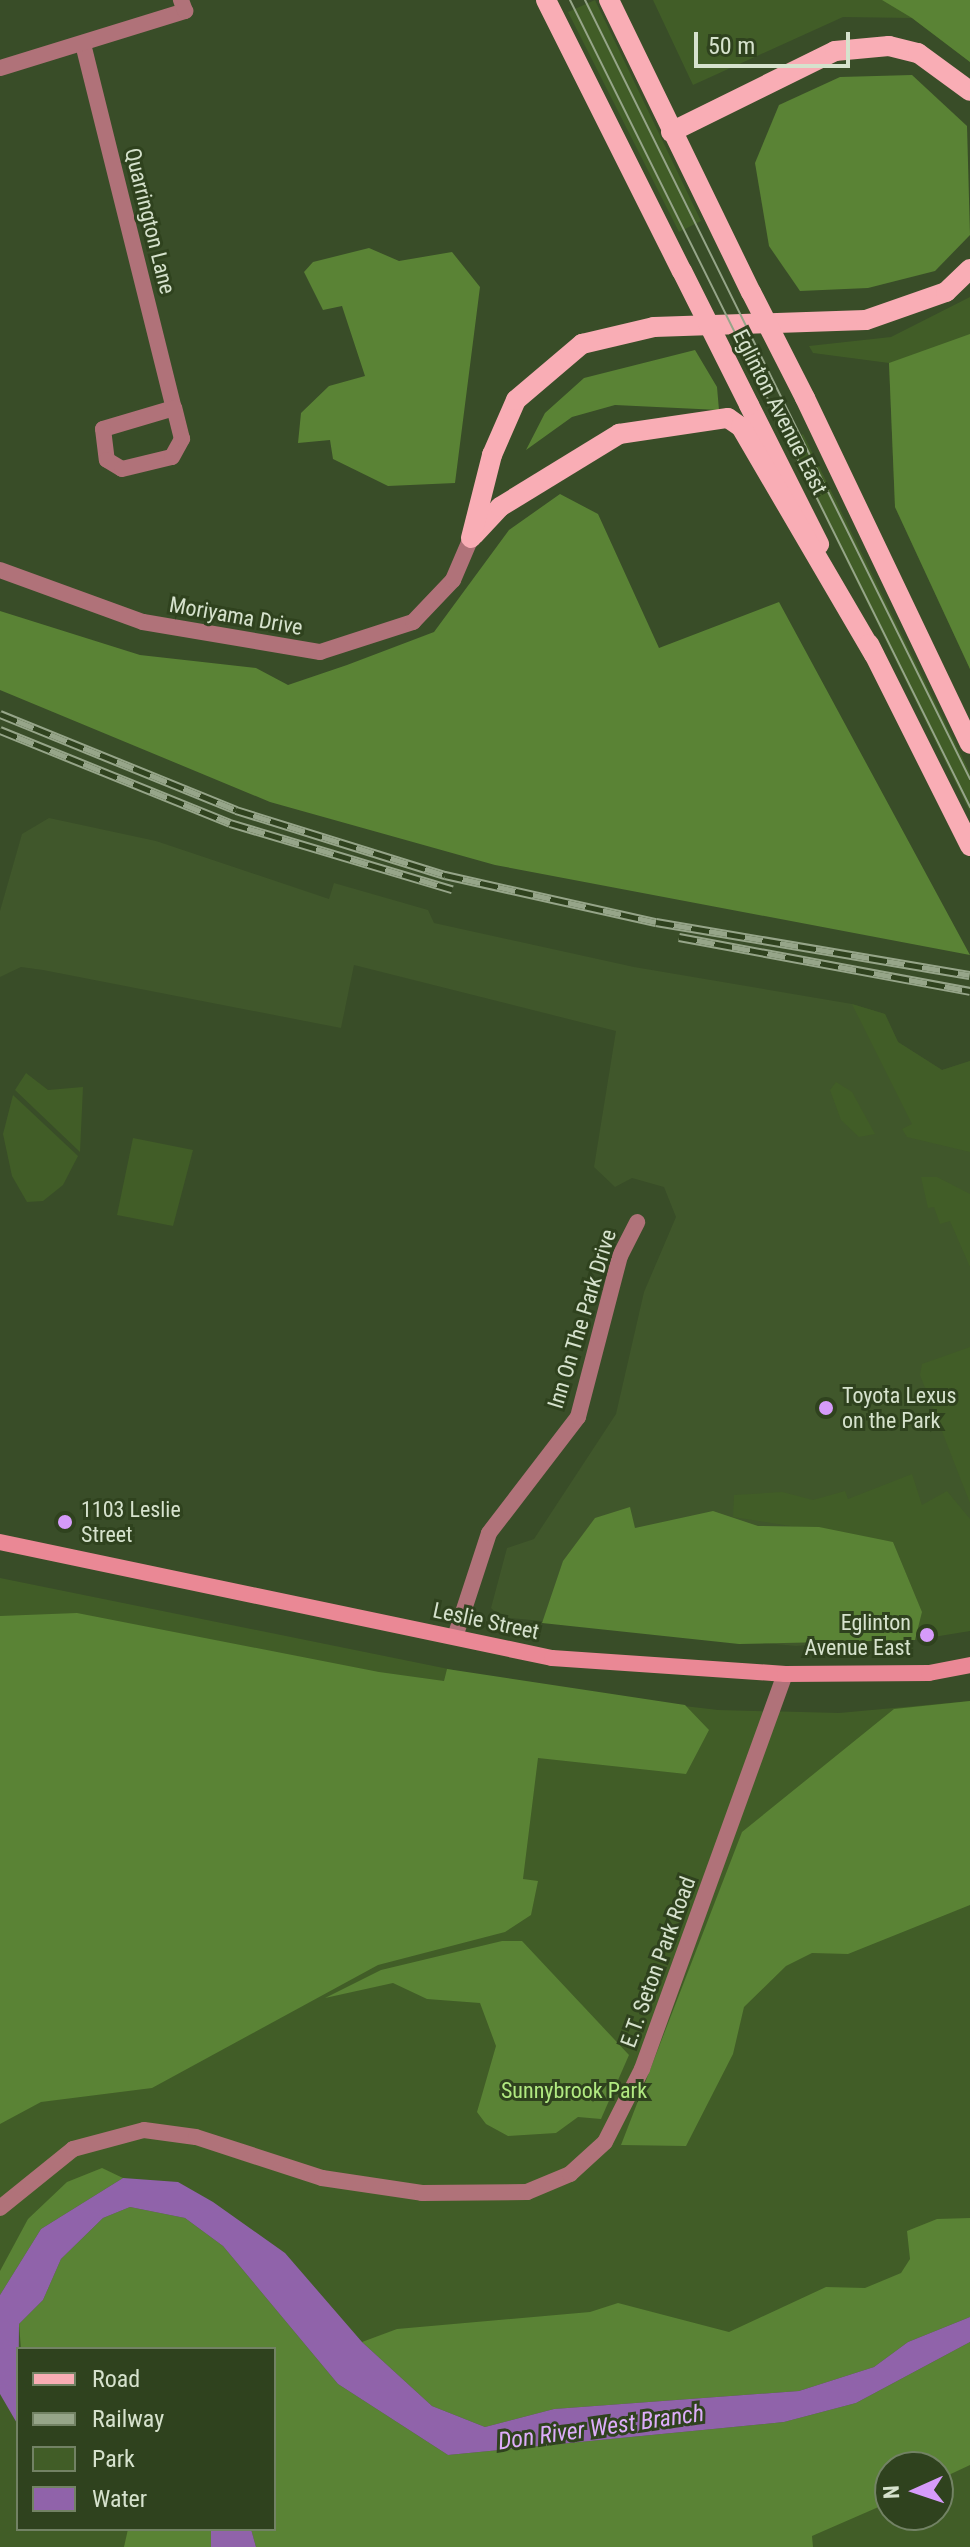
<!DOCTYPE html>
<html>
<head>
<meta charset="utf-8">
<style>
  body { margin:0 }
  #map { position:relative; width:970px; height:2547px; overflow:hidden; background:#394d28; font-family:"Roboto Condensed",sans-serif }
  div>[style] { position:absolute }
  .built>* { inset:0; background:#40572b }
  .green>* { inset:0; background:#415d27 }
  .forest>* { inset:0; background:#5a8335 }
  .water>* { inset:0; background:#9063aa }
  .minor>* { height:16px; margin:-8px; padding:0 8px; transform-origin:8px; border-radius:8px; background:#b07279 }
  .tertiary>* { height:16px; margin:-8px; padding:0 8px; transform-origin:8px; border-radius:8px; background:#b07279 }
  .secondary>* { height:16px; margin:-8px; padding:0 8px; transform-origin:8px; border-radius:8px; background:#ea8895 }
  .primary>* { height:20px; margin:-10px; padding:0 10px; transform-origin:10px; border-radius:10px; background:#f9adb5 }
  .tram>* { height:2px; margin:-1px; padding:0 1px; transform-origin:1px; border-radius:1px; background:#96a589 }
  .rail>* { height:9px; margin-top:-4.5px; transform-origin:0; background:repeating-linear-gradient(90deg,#2f421e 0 18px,#96a589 0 36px); box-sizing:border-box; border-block:2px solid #96a589 }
  .primary-bridge>* { height:20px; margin:-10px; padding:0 10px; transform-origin:10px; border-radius:10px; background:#f9adb5 }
  .dots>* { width:22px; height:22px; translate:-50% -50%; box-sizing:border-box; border:4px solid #2f421e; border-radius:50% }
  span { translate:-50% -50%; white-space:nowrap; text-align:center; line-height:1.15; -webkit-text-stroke:6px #2f421e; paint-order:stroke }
  .street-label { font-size:22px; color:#d6e2cd }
  .poi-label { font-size:22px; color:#d6e2cd }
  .left { translate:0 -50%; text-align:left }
  .right { translate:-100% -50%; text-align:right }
  .park-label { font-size:22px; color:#b1e981 }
  .water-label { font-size:24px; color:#ddadfa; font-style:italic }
  .legend { position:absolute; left:16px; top:2347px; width:260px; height:184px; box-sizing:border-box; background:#2f421e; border:2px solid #728264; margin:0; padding:10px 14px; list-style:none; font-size:24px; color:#d6e2cd }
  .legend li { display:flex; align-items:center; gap:16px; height:40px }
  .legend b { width:40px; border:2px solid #728264 }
  .north { position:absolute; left:874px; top:2451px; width:80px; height:80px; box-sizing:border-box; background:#2f421e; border:2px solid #728264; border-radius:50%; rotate:267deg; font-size:22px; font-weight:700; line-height:32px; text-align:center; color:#d6e2cd }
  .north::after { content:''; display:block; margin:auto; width:28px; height:36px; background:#d69bfa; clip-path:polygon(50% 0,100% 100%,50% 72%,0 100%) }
  .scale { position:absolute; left:694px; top:32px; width:156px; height:36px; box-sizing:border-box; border:4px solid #d6e2cd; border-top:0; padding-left:10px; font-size:24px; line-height:28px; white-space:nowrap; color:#d6e2cd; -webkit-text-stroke:6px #2f421e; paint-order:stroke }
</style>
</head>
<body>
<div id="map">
  <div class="built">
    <i style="clip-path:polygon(49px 818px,156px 841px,329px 899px,334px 883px,428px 910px,434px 923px,634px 967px,852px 1004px,885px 1014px,898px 1042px,942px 1070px,970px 1061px,970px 1631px,796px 1646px,501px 1617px,491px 1608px,507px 1548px,534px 1539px,616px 1414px,644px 1292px,676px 1217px,664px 1187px,632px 1178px,615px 1187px,594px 1167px,616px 1031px,354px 965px,341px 1028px,43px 970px,21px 967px,0 977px,0 911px,22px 834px)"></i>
  </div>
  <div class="green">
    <i style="clip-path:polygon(595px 0,701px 221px,679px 232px,568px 12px)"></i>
    <i style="clip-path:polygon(653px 0,970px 0,970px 62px,912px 18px,843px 17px,693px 85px)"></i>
    <i style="clip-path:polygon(970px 297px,970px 669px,895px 507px,889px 363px,813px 353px,809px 346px,891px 337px)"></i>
    <i style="clip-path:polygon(803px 434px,970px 773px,970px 812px,788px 442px)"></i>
    <i style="clip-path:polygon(852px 1004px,885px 1014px,898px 1042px,942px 1070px,970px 1061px,970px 1152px,907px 1137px,902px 1129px,912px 1124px)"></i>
    <i style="clip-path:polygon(26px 1073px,48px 1090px,83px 1087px,80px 1152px,15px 1090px)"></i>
    <i style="clip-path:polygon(836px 1082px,852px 1092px,875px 1134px,859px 1137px,841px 1120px,830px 1090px)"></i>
    <i style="clip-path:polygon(13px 1095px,78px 1156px,63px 1185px,43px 1201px,27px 1202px,12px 1176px,3px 1134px)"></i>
    <i style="clip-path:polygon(133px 1138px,193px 1150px,173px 1226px,117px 1215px)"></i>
    <i style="clip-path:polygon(921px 1177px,937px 1177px,970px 1194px,970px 1267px,950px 1221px,940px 1224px,934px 1207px,928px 1208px)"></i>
    <i style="clip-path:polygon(970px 1347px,970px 1503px,920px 1375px,922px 1364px)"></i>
    <i style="clip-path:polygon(912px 1474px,922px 1505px,947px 1491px,970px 1519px,970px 1631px,915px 1640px,922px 1612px,893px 1542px,733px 1517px,734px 1495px,782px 1492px,813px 1500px,845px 1491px,848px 1499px)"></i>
    <i style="clip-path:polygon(evenodd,0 1578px,557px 1691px,718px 1710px,839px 1713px,970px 1701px,970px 2547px,0 2547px,0 1578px,18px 2349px,274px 2349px,274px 2529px,18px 2529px,18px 2349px,0 1578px,890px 2467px,938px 2467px,938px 2515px,890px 2515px,890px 2467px)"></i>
  </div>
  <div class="forest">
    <i style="clip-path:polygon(882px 0,970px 0,970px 62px,912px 18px)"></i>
    <i style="clip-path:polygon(912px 75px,967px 126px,970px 235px,935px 271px,868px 288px,800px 291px,769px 246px,755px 163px,779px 105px,840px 77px)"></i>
    <i style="clip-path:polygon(369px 248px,399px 261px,452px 252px,480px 287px,455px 483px,388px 486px,333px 459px,330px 440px,298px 443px,301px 413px,329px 386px,365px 376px,342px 306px,323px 310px,304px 272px,313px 262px)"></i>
    <i style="clip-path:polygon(970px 334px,970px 669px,895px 507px,889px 363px)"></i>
    <i style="clip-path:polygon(695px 350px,717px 387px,719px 410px,615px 405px,572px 417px,526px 450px,545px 413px,584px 378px)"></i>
    <i style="clip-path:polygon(560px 494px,598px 514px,659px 648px,779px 602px,970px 955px,495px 865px,270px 802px,0 690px,0 611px,140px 655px,256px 668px,288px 685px,347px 665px,434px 632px,509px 530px)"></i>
    <i style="clip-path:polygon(630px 1507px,635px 1528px,713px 1511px,758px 1526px,819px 1527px,893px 1542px,922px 1612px,915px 1640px,739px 1644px,542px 1623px,563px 1561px,595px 1518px)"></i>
    <i style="clip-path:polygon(77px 1613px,379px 1672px,444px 1681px,447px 1669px,685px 1705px,709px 1730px,686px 1774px,538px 1758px,523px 1879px,538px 1881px,531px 1915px,505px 1932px,378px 1965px,152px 2088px,41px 2102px,0 2124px,0 1616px)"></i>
    <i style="clip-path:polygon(970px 1701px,970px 1905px,848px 1954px,812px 1953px,786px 1966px,744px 2007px,733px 2054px,686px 2146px,621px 2145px,742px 1832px,894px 1709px)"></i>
    <i style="clip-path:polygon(502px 1941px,522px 1941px,629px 2055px,601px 2119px,578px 2117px,556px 2133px,508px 2136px,486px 2124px,477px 2112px,496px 2046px,480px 2003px,427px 1999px,393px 1983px,325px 1998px,381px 1970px)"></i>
    <i style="clip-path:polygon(102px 2168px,123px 2178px,41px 2229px,0 2295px,0 2271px,28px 2219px,67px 2182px)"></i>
    <i style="clip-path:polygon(130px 2207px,185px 2218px,223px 2246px,338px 2384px,448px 2455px,784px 2422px,856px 2403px,970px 2342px,970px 2465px,938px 2480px,938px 2467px,890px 2467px,890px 2502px,812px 2536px,813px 2547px,256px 2547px,251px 2529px,274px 2529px,274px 2349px,21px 2349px,19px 2324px,43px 2300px,61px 2259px,103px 2218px)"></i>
    <i style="clip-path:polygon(970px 2218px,970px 2317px,908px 2342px,874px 2367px,799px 2391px,554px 2409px,485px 2427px,432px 2406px,362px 2342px,397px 2329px,590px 2312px,618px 2303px,729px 2332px,826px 2287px,865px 2288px,901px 2273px,910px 2259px,907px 2231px,937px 2219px)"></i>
    <i style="clip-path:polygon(128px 2529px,211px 2529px,211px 2547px,124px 2547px)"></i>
  </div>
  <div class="water">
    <i style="clip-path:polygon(123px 2178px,178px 2182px,213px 2202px,285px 2253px,362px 2342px,432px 2406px,485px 2427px,554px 2409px,799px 2391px,874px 2367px,908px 2342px,970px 2317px,970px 2342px,856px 2403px,784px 2422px,448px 2455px,338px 2384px,223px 2246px,185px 2218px,130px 2207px,103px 2218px,61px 2259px,43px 2300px,19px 2324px,18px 2425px,0 2394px,0 2295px,41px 2229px)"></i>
    <i style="clip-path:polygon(211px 2529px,251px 2529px,256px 2547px,211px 2547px)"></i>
  </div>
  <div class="minor">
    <i style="left:83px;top:44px;width:375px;rotate:76deg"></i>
    <i style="left:174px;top:408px;width:74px;rotate:163.5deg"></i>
    <i style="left:103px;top:429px;width:31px;rotate:83deg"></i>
    <i style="left:107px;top:460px;width:17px;rotate:31deg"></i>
    <i style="left:122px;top:469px;width:51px;rotate:-13.5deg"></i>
    <i style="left:172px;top:457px;width:21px;rotate:-61deg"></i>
    <i style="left:182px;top:439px;width:32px;rotate:-104deg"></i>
    <i style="left:0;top:68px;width:194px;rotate:-17.1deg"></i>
    <i style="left:185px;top:11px;width:12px;rotate:-110deg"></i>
    <i style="left:455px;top:1637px;width:109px;rotate:-71.9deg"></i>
    <i style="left:489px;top:1533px;width:146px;rotate:-52.5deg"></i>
    <i style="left:578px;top:1417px;width:166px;rotate:-75.4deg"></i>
    <i style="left:620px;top:1256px;width:38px;rotate:-63deg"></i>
    <i style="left:0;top:2208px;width:94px;rotate:-38.9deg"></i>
    <i style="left:73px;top:2149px;width:73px;rotate:-15deg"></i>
    <i style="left:144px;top:2130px;width:52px;rotate:7.7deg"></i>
    <i style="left:196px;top:2137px;width:133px;rotate:18deg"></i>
    <i style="left:322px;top:2178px;width:101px;rotate:8.5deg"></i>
    <i style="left:422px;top:2193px;width:105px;rotate:-0.5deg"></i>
    <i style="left:527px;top:2192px;width:47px;rotate:-22.7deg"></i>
    <i style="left:570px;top:2174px;width:47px;rotate:-42.4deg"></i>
    <i style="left:605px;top:2142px;width:82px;rotate:-63.1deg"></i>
    <i style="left:642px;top:2069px;width:420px;rotate:-70.1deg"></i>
  </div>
  <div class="tertiary">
    <i style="left:0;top:570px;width:152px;rotate:20deg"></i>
    <i style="left:143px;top:622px;width:180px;rotate:9.6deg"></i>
    <i style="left:320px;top:652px;width:98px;rotate:-17.9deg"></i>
    <i style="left:413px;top:622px;width:58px;rotate:-46.4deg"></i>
    <i style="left:453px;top:580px;width:46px;rotate:-66.8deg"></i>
  </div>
  <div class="secondary">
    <i style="left:0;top:1542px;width:564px;rotate:11.87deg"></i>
    <i style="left:552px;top:1658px;width:234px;rotate:3.9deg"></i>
    <i style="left:785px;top:1674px;width:144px;rotate:-0.4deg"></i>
    <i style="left:929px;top:1673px;width:42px;rotate:-11deg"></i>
  </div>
  <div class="primary">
    <i style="left:546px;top:0;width:303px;rotate:63.4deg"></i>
    <i style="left:609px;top:0;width:325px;rotate:64.1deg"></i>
    <i style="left:671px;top:132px;width:183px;rotate:-26.3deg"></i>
    <i style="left:835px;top:51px;width:54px;rotate:-5.3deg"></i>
    <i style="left:889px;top:46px;width:30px;rotate:14deg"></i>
    <i style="left:918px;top:53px;width:64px;rotate:36.2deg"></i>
    <i style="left:805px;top:398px;width:383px;rotate:64.5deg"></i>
    <i style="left:749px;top:405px;width:156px;rotate:63.3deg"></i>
    <i style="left:474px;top:535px;width:38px;rotate:-47deg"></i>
    <i style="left:500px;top:507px;width:140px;rotate:-31.5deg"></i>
    <i style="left:619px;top:434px;width:110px;rotate:-8.4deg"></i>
    <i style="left:728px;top:418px;width:16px;rotate:35deg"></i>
    <i style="left:741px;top:427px;width:264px;rotate:59.7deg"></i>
    <i style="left:471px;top:538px;width:86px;rotate:-75.8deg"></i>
    <i style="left:492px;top:455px;width:60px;rotate:-66.4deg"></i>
    <i style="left:516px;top:400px;width:87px;rotate:-40.3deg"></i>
    <i style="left:582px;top:344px;width:74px;rotate:-13.3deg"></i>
    <i style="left:654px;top:327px;width:212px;rotate:-1.9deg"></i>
    <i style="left:866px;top:320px;width:85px;rotate:-19.3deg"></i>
    <i style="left:946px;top:292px;width:33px;rotate:-44deg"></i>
    <i style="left:869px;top:644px;width:226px;rotate:63.4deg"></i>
  </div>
  <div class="tram">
    <i style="left:570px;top:0;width:901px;rotate:63.63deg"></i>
    <i style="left:585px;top:0;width:869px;rotate:63.7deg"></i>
  </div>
  <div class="rail">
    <i style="left:0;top:714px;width:255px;rotate:22.1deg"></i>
    <i style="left:236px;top:810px;width:219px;rotate:17.3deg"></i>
    <i style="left:445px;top:875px;width:216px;rotate:12.6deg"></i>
    <i style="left:656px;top:922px;width:318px;rotate:9.6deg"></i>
    <i style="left:0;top:730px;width:248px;rotate:22deg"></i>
    <i style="left:230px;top:823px;width:232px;rotate:16.6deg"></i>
    <i style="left:679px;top:937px;width:296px;rotate:10.5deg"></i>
  </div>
  <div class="primary-bridge">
    <i style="left:682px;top:271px;width:150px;rotate:63.4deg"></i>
    <i style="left:751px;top:292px;width:119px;rotate:63deg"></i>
  </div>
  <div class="dots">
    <i style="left:826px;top:1408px;background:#d69bfa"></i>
    <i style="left:65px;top:1522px;background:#d69bfa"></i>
    <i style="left:927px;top:1635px;background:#d69bfa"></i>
  </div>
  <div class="street-label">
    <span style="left:150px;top:221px;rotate:76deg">Quarrington Lane</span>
    <span style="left:780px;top:412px;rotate:63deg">Eglinton Avenue East</span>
    <span style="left:236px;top:616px;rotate:10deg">Moriyama Drive</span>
    <span style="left:582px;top:1319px;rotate:-73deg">Inn On The Park Drive</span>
    <span style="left:486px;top:1621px;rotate:12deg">Leslie Street</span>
    <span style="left:658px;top:1962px;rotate:-70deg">E.T. Seton Park Road</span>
  </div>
  <div class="poi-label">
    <span class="left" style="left:842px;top:1408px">Toyota Lexus<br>on the Park</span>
    <span class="left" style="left:81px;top:1522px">1103 Leslie<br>Street</span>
    <span class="right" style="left:911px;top:1635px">Eglinton<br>Avenue East</span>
  </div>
  <div class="park-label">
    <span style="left:574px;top:2091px">Sunnybrook Park</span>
  </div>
  <div class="water-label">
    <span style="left:601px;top:2428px;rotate:-8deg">Don River West Branch</span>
  </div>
  <ul class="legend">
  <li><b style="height:10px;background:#f9adb5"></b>Road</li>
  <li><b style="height:10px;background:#96a589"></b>Railway</li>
  <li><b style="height:22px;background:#415d27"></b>Park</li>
  <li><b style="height:22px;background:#9063aa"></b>Water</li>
  </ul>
  <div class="north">N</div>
  <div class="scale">50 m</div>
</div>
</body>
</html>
